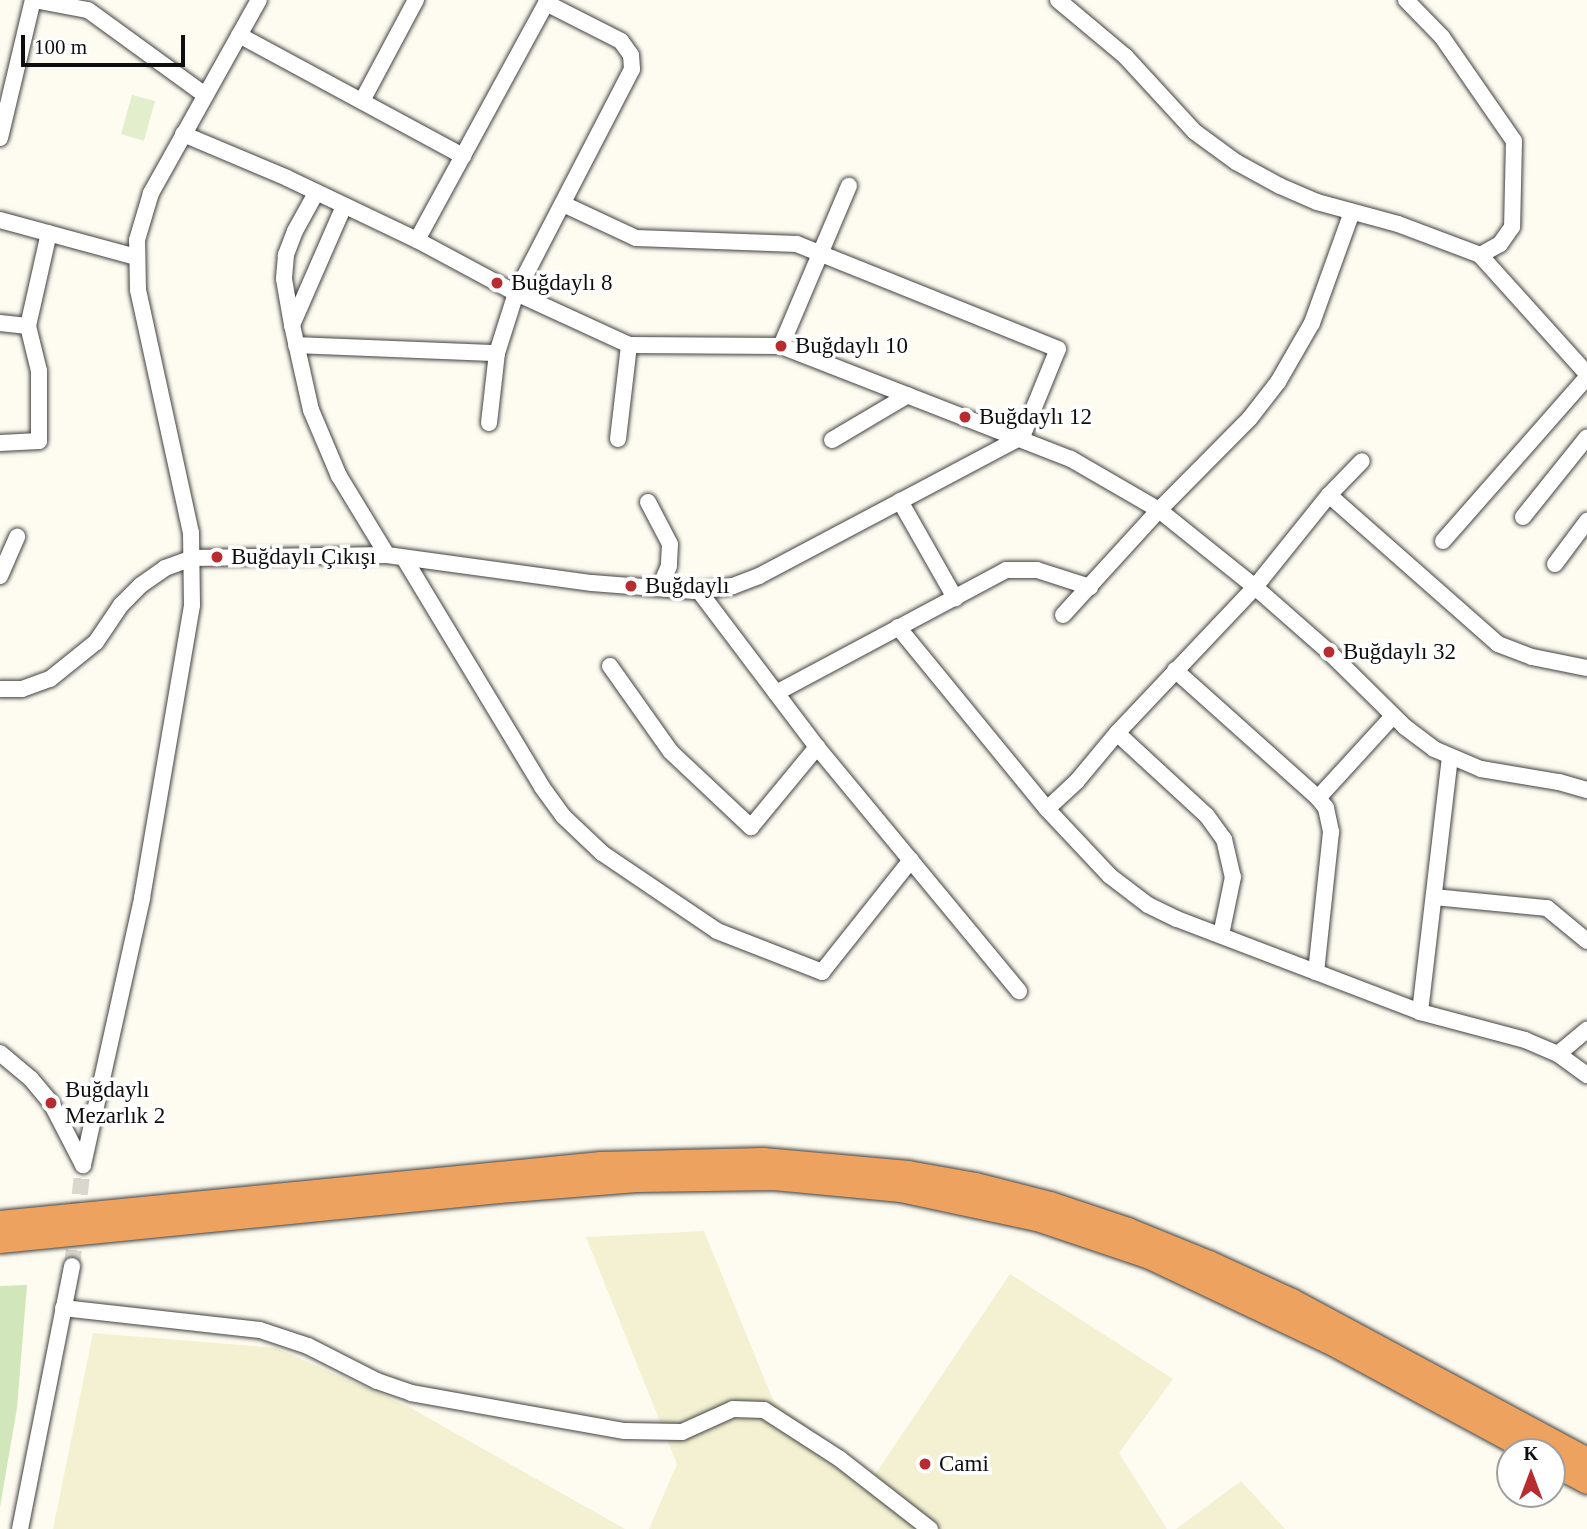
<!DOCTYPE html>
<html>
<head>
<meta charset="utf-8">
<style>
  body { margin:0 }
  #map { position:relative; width:1587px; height:1529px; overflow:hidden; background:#fefcf0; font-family:Georgia,serif }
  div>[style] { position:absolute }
  .farmland>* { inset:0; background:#f3f1d1 }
  .green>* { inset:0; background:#d1e7bb }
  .pitch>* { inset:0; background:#e3efcc }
  .minor-tunnel>* { height:16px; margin-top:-8px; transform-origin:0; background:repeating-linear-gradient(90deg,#dad8ce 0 16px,transparent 0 24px) }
  .roads { filter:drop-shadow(0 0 2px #414141) drop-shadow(0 0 2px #414141) }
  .minor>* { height:16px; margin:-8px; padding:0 8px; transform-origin:8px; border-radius:8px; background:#fff }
  .highway>* { height:24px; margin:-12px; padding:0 12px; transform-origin:12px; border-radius:12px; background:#eea25f }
  .dots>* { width:19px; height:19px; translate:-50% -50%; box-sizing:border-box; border:4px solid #fff; border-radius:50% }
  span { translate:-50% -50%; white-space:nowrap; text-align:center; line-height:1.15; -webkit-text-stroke:7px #fff; paint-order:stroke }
  .poi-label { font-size:23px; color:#0e0e0e }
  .left { translate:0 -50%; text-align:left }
  .north { position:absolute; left:1496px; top:1438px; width:70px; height:70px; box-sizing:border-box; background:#fff; border:2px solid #9f9f9f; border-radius:50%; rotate:0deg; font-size:19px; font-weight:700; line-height:28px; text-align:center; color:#0e0e0e }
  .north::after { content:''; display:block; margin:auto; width:24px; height:32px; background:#b82c30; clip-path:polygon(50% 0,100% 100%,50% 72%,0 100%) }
  .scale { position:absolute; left:21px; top:35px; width:164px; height:32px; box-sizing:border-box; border:4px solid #0e0e0e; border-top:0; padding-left:9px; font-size:21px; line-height:24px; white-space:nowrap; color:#0e0e0e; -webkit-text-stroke:5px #fff; paint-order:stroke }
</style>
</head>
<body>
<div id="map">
  <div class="farmland">
    <i style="clip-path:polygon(704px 1231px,773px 1400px,874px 1476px,1010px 1274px,1173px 1379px,1119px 1453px,1167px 1529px,649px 1529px,677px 1464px,586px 1237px)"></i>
    <i style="clip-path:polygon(93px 1333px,276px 1348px,409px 1407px,625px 1529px,53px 1529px)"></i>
    <i style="clip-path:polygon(1241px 1481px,1285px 1529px,1176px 1529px)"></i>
  </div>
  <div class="green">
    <i style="clip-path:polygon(27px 1285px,17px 1408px,0 1507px,0 1286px)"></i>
  </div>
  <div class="pitch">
    <i style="clip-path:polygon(132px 95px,155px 101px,144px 141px,121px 134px)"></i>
  </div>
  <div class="minor-tunnel">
    <i style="left:72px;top:1266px;width:102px;rotate:-83.8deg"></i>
  </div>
  <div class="roads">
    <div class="minor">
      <i style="left:34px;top:0;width:55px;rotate:10.5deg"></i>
      <i style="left:88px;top:10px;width:145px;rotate:36deg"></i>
      <i style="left:1058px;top:0;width:87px;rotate:39.9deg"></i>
      <i style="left:1125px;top:56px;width:103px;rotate:47.4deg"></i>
      <i style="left:1195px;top:132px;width:51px;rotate:36.2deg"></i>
      <i style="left:1236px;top:162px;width:50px;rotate:28.6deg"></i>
      <i style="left:1280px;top:186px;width:40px;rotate:23.4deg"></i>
      <i style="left:1317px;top:202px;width:84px;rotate:15.2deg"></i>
      <i style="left:1398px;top:224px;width:88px;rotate:20.7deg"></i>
      <i style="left:1480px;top:255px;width:160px;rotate:48deg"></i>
      <i style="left:1406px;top:0;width:52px;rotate:45.8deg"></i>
      <i style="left:1442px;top:37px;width:126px;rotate:55.3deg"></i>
      <i style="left:1514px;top:141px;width:86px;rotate:91.3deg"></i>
      <i style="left:1512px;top:227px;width:21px;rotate:125deg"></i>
      <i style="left:1500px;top:244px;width:23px;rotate:151deg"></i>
      <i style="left:239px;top:35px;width:255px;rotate:28.4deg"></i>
      <i style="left:362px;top:101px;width:115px;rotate:-61.9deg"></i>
      <i style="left:183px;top:134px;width:113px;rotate:22.9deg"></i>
      <i style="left:287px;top:178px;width:144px;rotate:25.5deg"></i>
      <i style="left:417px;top:240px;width:112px;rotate:28.2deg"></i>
      <i style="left:516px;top:293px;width:124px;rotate:24.7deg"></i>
      <i style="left:629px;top:345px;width:152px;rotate:0.4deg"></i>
      <i style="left:781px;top:346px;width:311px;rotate:21.3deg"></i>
      <i style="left:1071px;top:459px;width:102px;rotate:30.1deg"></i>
      <i style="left:1159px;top:510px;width:123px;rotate:38.7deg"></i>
      <i style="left:1255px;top:587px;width:98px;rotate:41.3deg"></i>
      <i style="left:1329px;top:652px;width:107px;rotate:44.6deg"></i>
      <i style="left:1405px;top:727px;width:36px;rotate:37deg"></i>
      <i style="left:1434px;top:749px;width:51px;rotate:23.1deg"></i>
      <i style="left:1481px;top:769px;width:79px;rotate:9.5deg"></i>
      <i style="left:1559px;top:782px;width:29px;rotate:16deg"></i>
      <i style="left:0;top:138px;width:142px;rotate:-76.6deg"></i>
      <i style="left:316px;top:193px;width:43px;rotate:118.9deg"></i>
      <i style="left:295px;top:231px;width:26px;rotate:111deg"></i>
      <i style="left:286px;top:255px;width:24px;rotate:95deg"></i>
      <i style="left:284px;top:279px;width:47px;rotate:80.1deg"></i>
      <i style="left:292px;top:325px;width:87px;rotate:77.4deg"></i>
      <i style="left:311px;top:410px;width:72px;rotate:67deg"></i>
      <i style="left:339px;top:476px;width:92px;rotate:58.7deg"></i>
      <i style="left:0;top:220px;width:141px;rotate:15.2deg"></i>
      <i style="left:417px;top:240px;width:273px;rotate:-61.4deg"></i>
      <i style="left:0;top:323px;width:28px;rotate:6deg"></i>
      <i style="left:292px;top:325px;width:130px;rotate:-66.4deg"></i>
      <i style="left:296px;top:345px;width:201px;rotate:2.3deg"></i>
      <i style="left:781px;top:346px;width:174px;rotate:-67deg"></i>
      <i style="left:489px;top:423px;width:70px;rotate:-83.5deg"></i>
      <i style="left:497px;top:353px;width:63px;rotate:-72.4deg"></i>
      <i style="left:516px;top:293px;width:252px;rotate:-62.6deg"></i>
      <i style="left:632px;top:69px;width:14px;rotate:-94deg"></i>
      <i style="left:631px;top:55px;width:17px;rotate:-126deg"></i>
      <i style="left:621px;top:41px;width:84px;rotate:-153.1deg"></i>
      <i style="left:618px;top:439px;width:95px;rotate:-83.3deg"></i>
      <i style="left:832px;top:440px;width:88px;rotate:-30.6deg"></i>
      <i style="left:0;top:443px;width:39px;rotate:-3deg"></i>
      <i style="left:39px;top:441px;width:70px;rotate:-90deg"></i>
      <i style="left:39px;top:371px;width:46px;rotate:-103.7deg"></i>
      <i style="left:28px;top:326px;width:95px;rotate:-77.3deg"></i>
      <i style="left:1329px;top:495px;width:225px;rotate:41.4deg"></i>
      <i style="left:1498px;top:644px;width:36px;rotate:21deg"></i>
      <i style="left:1532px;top:657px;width:56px;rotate:11.3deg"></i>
      <i style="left:900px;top:501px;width:112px;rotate:60.4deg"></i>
      <i style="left:648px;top:502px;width:47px;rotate:62.4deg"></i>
      <i style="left:670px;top:544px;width:22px;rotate:93deg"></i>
      <i style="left:669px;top:566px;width:24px;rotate:114deg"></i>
      <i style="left:1523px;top:517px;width:102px;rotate:-51.3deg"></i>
      <i style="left:1443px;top:541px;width:218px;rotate:-48.7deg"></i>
      <i style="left:404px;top:558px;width:267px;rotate:58.9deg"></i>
      <i style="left:542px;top:787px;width:36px;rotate:54deg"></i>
      <i style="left:563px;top:816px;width:54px;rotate:43.5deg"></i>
      <i style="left:602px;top:853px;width:139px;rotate:34.1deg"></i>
      <i style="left:717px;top:931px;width:113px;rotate:21.3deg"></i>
      <i style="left:822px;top:972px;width:143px;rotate:-51.5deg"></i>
      <i style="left:1555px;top:564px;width:54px;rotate:-53.3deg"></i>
      <i style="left:0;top:576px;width:43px;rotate:-66.4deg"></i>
      <i style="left:699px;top:591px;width:196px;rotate:52.9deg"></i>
      <i style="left:817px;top:747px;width:317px;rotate:50.4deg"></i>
      <i style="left:1063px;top:615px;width:142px;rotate:-47.6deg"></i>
      <i style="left:1159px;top:510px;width:129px;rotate:-45.3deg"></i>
      <i style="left:1250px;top:418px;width:46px;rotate:-52.1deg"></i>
      <i style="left:1278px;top:382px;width:68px;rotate:-60deg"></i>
      <i style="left:1312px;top:323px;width:118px;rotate:-70.2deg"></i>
      <i style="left:898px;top:627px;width:235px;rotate:50.7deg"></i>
      <i style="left:1047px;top:809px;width:92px;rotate:46.8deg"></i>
      <i style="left:1110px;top:876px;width:48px;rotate:37.3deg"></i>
      <i style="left:1148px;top:905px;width:32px;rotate:26deg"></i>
      <i style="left:1177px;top:919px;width:260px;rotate:20.9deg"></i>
      <i style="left:1420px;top:1012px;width:109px;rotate:14.9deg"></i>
      <i style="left:1525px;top:1040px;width:36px;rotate:23deg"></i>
      <i style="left:1558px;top:1054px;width:36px;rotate:36deg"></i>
      <i style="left:610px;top:666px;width:105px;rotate:54.7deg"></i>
      <i style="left:671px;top:752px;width:110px;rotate:43.2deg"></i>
      <i style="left:751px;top:827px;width:104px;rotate:-50.5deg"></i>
      <i style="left:1175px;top:670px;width:192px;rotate:41.8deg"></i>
      <i style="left:1318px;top:798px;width:13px;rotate:51deg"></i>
      <i style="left:1326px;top:808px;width:25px;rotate:78deg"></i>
      <i style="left:1331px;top:832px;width:141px;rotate:96.1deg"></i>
      <i style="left:0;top:689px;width:22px"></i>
      <i style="left:22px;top:689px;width:30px;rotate:-20deg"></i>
      <i style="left:50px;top:679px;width:59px;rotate:-38.8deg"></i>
      <i style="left:96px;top:642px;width:45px;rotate:-56deg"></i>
      <i style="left:121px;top:605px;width:28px;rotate:-45deg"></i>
      <i style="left:141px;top:585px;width:29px;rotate:-35deg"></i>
      <i style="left:165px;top:568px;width:30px;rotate:-20deg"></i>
      <i style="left:193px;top:558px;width:194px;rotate:-0.9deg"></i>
      <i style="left:387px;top:555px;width:207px;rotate:7.8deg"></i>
      <i style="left:592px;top:583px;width:102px;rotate:4.5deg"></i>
      <i style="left:694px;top:591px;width:39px;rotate:-7deg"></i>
      <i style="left:733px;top:586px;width:28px;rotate:-21deg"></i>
      <i style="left:759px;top:576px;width:297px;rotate:-27.9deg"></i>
      <i style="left:1022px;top:437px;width:95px;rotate:-67.8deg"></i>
      <i style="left:1058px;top:349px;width:281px;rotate:-158.1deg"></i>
      <i style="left:797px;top:244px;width:161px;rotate:-177.9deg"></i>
      <i style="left:636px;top:238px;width:81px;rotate:-155deg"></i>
      <i style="left:776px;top:693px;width:261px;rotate:-28.1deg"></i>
      <i style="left:1006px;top:570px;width:31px"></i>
      <i style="left:1037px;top:570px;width:56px;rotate:17.8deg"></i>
      <i style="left:1117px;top:733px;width:122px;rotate:42.7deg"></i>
      <i style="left:1207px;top:816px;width:29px;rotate:54deg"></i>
      <i style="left:1224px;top:839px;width:39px;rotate:77deg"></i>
      <i style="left:1233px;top:877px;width:59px;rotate:101.7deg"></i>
      <i style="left:1318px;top:798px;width:111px;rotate:-47.6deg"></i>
      <i style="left:1047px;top:809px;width:41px;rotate:-43deg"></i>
      <i style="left:1077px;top:781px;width:62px;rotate:-50.2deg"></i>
      <i style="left:1117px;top:733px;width:201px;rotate:-46.6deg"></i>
      <i style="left:1255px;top:587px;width:118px;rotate:-51.2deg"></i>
      <i style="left:1329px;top:495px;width:47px;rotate:-45.9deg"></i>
      <i style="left:1434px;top:897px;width:114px;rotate:5.6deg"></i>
      <i style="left:1547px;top:908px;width:52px;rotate:39.5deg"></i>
      <i style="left:1420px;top:1012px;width:257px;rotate:-83.3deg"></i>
      <i style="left:0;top:1053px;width:40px;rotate:40deg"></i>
      <i style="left:31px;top:1079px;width:31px;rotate:50deg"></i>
      <i style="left:51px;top:1103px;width:70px;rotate:62.7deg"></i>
      <i style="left:1558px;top:1054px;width:38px;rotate:-40deg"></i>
      <i style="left:83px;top:1165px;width:273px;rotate:-77.5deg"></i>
      <i style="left:142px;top:898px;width:297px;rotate:-80.3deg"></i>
      <i style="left:192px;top:605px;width:72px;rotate:-90.8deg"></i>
      <i style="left:191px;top:533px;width:249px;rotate:-102.3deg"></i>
      <i style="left:138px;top:290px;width:50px;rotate:-91.1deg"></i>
      <i style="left:137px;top:240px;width:49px;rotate:-73.4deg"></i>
      <i style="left:151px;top:193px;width:221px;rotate:-60.8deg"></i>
      <i style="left:63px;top:1308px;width:198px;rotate:6.4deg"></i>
      <i style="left:260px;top:1330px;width:51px;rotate:18.4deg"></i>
      <i style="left:308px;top:1346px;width:77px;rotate:26.9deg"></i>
      <i style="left:377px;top:1381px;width:36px;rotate:19deg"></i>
      <i style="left:411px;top:1393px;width:217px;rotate:10.1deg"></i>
      <i style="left:625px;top:1431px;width:57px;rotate:1deg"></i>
      <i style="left:682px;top:1432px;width:56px;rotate:-24.3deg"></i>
      <i style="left:733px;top:1409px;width:31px;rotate:2deg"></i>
      <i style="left:764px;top:1410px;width:90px;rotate:32.8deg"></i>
      <i style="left:840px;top:1459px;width:114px;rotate:37.9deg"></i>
      <i style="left:20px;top:1529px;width:268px;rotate:-78.8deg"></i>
    </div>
    <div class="highway">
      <i style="left:0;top:1223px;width:604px;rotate:-5.61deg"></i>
      <i style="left:601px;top:1164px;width:162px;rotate:-1.4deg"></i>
      <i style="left:763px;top:1160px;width:146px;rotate:5.1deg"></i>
      <i style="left:908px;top:1173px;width:69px;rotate:10deg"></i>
      <i style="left:976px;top:1185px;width:76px;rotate:14.4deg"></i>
      <i style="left:1050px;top:1204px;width:82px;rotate:18.4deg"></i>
      <i style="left:1128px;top:1230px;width:87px;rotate:22.2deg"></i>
      <i style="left:1209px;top:1263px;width:91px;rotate:24.6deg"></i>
      <i style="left:1292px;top:1301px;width:335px;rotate:28.3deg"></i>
      <i style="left:0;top:1241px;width:501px;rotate:-5.72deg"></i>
      <i style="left:499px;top:1191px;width:138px;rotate:-4.6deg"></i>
      <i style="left:637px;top:1180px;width:137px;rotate:-0.8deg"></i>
      <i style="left:774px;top:1178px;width:128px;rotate:5.4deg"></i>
      <i style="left:901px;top:1190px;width:139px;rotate:12deg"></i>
      <i style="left:1037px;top:1219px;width:119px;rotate:18.6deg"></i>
      <i style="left:1150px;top:1257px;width:197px;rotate:25.3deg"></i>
      <i style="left:1328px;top:1341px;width:233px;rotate:28.4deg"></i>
      <i style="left:1552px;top:1463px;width:40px;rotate:28deg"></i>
    </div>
  </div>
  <div class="dots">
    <i style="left:497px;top:283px;background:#b82c30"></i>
    <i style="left:781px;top:346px;background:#b82c30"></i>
    <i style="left:965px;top:417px;background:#b82c30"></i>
    <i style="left:217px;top:557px;background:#b82c30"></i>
    <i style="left:631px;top:586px;background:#b82c30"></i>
    <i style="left:1329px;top:652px;background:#b82c30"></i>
    <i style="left:51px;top:1103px;background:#b82c30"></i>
    <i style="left:925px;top:1464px;background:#b82c30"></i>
  </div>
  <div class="poi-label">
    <span class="left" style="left:511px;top:283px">Buğdaylı 8</span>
    <span class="left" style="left:795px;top:346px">Buğdaylı 10</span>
    <span class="left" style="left:979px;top:417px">Buğdaylı 12</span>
    <span class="left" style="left:231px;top:557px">Buğdaylı Çıkışı</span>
    <span class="left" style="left:645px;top:586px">Buğdaylı</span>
    <span class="left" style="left:1343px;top:652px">Buğdaylı 32</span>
    <span class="left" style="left:65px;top:1103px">Buğdaylı<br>Mezarlık 2</span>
    <span class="left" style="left:939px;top:1464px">Cami</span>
  </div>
  <div class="north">K</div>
  <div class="scale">100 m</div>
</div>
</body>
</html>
